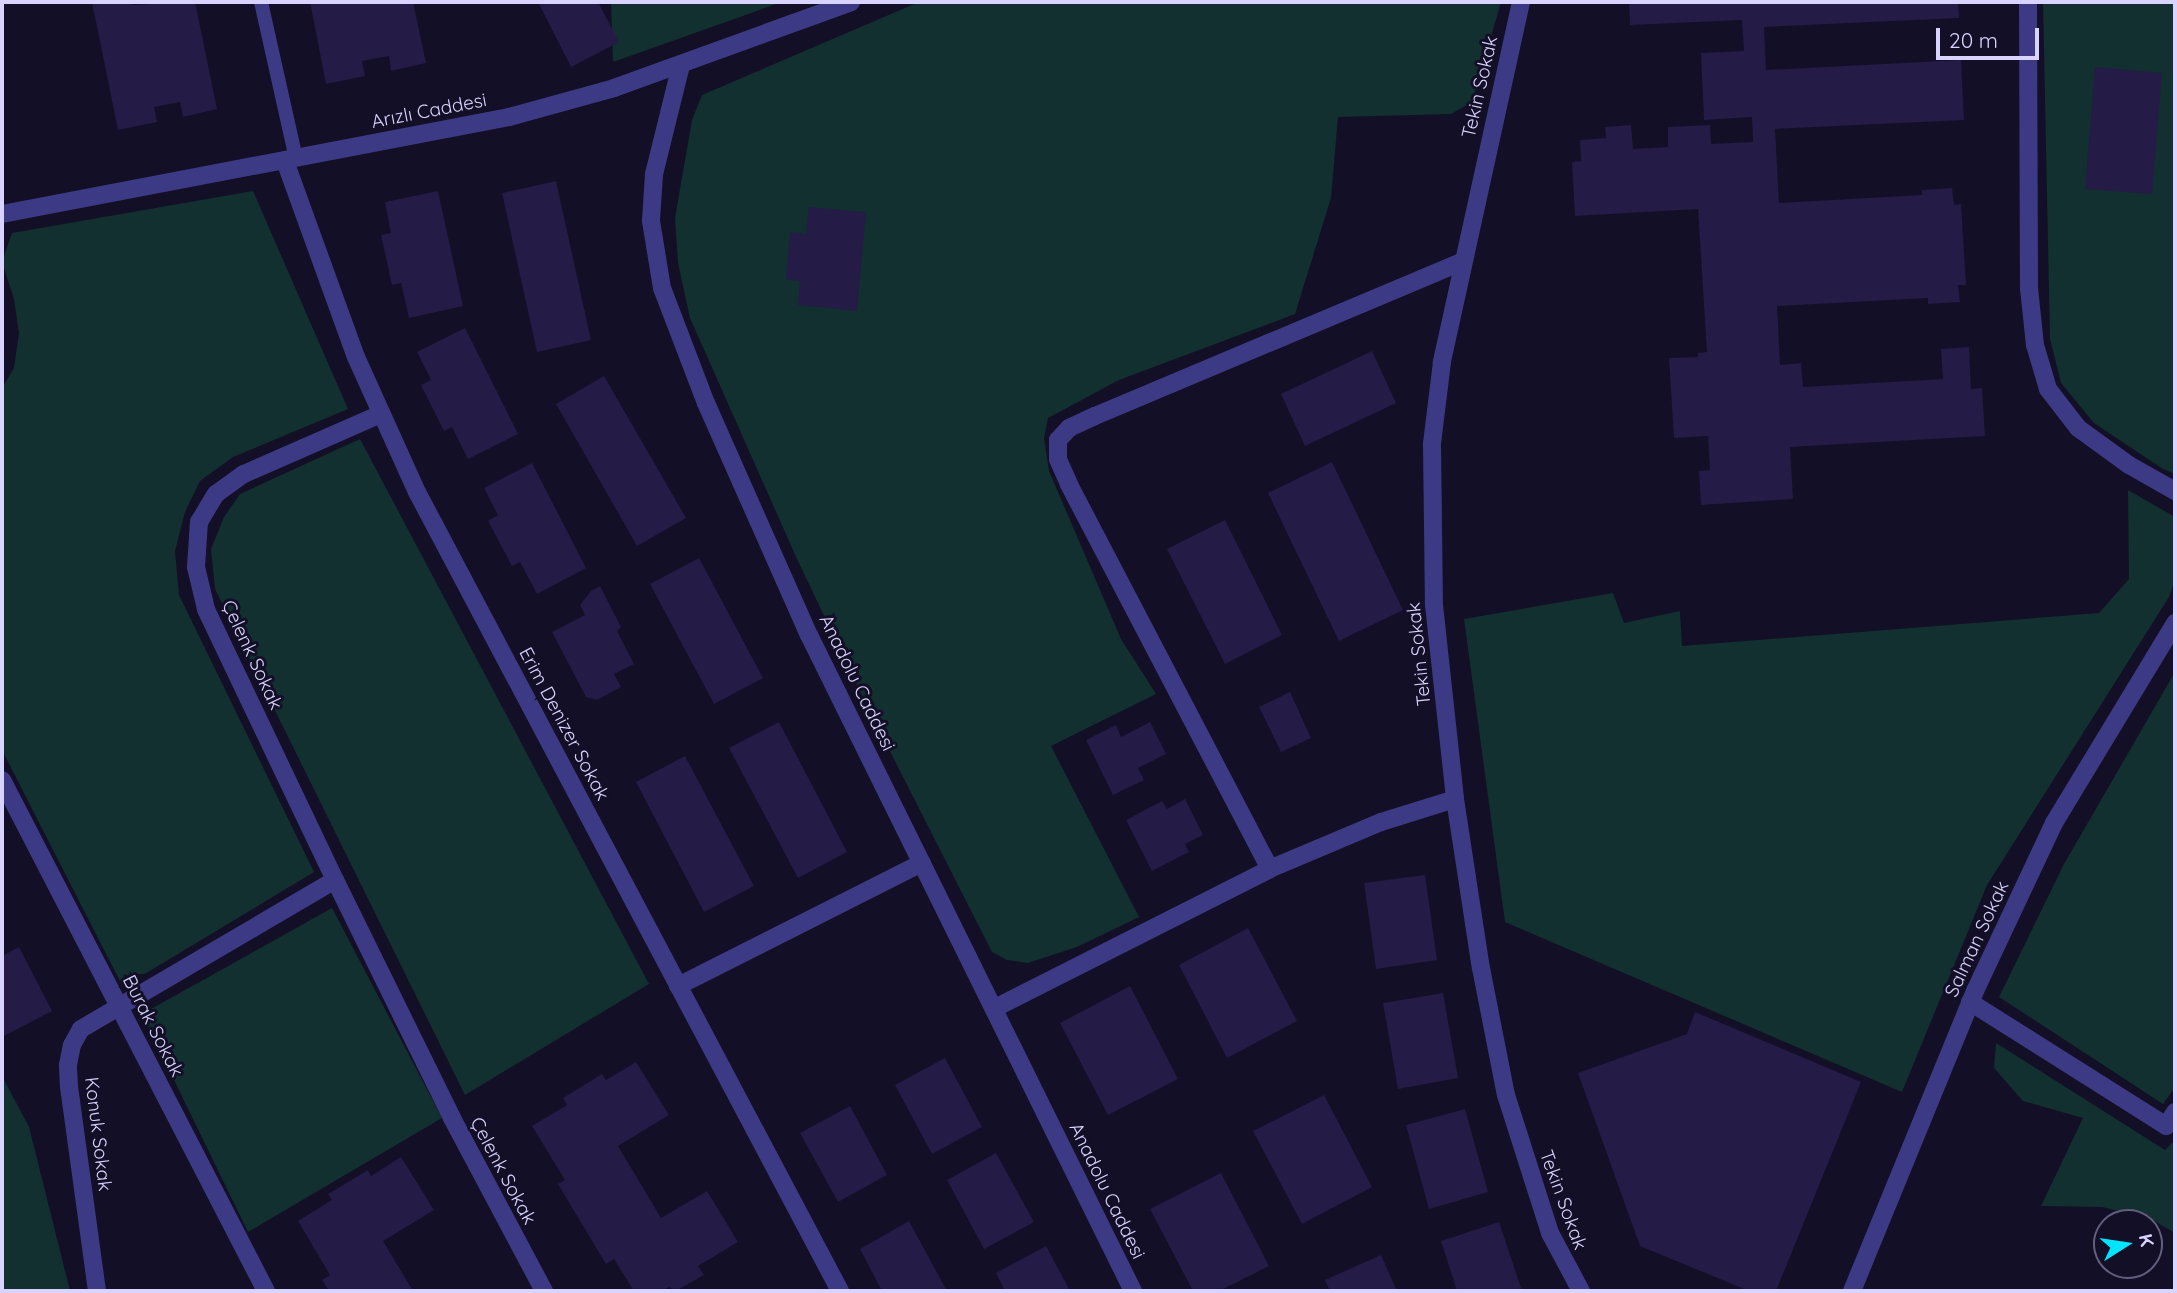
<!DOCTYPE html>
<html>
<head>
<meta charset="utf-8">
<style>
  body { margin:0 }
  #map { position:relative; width:2177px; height:1293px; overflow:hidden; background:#130f26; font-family:Quicksand,sans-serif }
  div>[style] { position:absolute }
  .green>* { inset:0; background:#12302f }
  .building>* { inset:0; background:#241b47 }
  .service>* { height:14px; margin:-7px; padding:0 7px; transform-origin:7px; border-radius:7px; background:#3d3a85 }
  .minor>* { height:18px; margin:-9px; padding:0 9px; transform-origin:9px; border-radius:9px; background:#3d3a85 }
  .tertiary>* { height:18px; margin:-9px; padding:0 9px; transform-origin:9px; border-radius:9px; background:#3d3a85 }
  span { translate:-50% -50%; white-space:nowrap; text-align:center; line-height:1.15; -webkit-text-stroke:6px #130f26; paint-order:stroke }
  .street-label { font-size:19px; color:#d9d4ff }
  .frame { position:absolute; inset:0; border:4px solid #d9d4ff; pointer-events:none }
  .north { position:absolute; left:2093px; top:1209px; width:70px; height:70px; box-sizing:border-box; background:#130f26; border:2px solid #625e7d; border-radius:50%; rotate:78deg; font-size:19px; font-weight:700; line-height:28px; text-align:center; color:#d9d4ff }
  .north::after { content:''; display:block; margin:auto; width:24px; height:32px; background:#00e5ff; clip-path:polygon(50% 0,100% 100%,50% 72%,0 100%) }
  .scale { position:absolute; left:1936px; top:28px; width:103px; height:32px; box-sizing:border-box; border:4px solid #d9d4ff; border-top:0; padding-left:9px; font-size:21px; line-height:24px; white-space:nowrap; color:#d9d4ff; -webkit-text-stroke:5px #130f26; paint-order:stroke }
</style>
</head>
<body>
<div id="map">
  <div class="green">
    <i style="clip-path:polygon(611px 2px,782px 2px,613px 62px)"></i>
    <i style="clip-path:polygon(919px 2px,1501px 2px,1472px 102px,1451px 114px,1338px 117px,1331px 198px,1295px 314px,1119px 380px,1048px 418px,1044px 438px,1049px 471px,1121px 639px,1156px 694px,1051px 746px,1139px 917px,1077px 947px,1028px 963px,1007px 960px,992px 952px,868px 708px,797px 559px,690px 318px,678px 263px,675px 218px,692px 120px,702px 95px)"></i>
    <i style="clip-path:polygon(2043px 2px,2175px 2px,2175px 474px,2163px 469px,2094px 423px,2061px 383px,2050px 339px)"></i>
    <i style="clip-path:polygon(253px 191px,348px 409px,233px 457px,200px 481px,185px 512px,175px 551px,179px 595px,314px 872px,123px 987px,2px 750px,2px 388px,14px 368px,19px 333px,14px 299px,2px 262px,12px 233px)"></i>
    <i style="clip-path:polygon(360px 439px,649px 984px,465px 1095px,215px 589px,211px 549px,224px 517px,240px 494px)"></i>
    <i style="clip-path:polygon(2128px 490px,2175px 517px,2175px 580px,2169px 597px,1987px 885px,1902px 1092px,1505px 922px,1464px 619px,1613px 593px,1624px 623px,1680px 611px,1682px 646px,2099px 613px,2129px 579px)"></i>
    <i style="clip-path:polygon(2175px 672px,2175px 1087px,2163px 1104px,1999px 997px,2064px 864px)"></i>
    <i style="clip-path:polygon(332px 908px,442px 1118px,248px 1232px,142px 1014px)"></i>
    <i style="clip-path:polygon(1996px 1043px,2165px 1150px,2175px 1140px,2175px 1233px,2151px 1219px,2102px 1207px,2041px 1206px,2083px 1118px,2023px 1101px,1994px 1068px)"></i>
    <i style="clip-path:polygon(2px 1076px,29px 1127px,70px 1291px,2px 1291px)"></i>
  </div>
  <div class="building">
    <i style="clip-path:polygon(92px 2px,131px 2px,132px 5px,195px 2px,217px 109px,183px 117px,180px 102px,154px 107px,157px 122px,118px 130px)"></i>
    <i style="clip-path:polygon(310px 2px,413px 2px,426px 63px,391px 71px,389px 56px,362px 61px,365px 76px,326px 84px)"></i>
    <i style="clip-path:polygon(538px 2px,598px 2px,619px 42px,571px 67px)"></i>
    <i style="clip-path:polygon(1629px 2px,1958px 2px,1959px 18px,1764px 27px,1766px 70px,1961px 60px,1964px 120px,1775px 129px,1779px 203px,1922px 195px,1922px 190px,1952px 188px,1954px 205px,1961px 204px,1966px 285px,1958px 285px,1960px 302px,1928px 304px,1928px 298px,1777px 306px,1780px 365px,1801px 363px,1803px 387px,1943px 379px,1941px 349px,1969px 347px,1971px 389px,1982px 388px,1985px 436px,1790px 447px,1793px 499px,1701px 505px,1699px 471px,1710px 470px,1708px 436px,1674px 438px,1669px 358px,1698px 357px,1698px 353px,1707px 352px,1698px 209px,1575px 216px,1572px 162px,1581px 161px,1580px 140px,1606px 138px,1605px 127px,1631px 125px,1633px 149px,1668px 147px,1668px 127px,1710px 125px,1711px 144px,1753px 142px,1752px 117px,1704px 120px,1701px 53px,1744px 51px,1742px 20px,1630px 25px)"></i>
    <i style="clip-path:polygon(2095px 67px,2162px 73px,2152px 194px,2085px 189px)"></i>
    <i style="clip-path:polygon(556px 181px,591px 340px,537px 352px,502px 193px)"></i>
    <i style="clip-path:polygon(438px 191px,463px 306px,409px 318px,401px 283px,392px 285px,381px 235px,391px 233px,385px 202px)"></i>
    <i style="clip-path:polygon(809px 207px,866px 212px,857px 311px,798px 305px,800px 281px,786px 279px,790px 232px,806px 234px)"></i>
    <i style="clip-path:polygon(465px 328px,518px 434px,468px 459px,452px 427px,444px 431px,421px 385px,431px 380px,417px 352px)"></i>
    <i style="clip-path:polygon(1372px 351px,1396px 403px,1305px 446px,1281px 394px)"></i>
    <i style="clip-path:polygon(604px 376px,686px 518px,637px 546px,556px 404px)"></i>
    <i style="clip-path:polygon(1332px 462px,1403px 610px,1339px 641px,1268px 493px)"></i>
    <i style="clip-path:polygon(532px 463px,586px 568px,537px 594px,520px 562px,512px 566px,488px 521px,498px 515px,484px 488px)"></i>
    <i style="clip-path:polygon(1225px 520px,1282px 635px,1225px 664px,1167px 549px)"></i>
    <i style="clip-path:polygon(699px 558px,763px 678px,714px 704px,650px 584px)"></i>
    <i style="clip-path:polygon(600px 586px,621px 627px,617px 631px,634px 664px,614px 674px,621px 687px,597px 700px,586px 697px,552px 632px,585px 615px,580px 605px,591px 591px)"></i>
    <i style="clip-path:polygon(1290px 692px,1311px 738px,1281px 752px,1259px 707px)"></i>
    <i style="clip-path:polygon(779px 722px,847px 852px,798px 878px,729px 748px)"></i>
    <i style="clip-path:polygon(1150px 722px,1166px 754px,1138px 768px,1144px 780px,1113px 795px,1086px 740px,1116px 725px,1121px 737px)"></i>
    <i style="clip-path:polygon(685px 756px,754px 886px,704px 912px,636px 782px)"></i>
    <i style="clip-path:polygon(1185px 799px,1203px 835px,1185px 844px,1189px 852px,1152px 871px,1126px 820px,1162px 801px,1167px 809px)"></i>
    <i style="clip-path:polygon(1425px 875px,1437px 960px,1376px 969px,1364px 883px)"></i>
    <i style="clip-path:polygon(1248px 928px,1297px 1021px,1227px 1058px,1179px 965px)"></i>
    <i style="clip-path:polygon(19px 947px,52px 1011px,2px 1037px,2px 956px)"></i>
    <i style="clip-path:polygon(1130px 986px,1178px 1079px,1108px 1115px,1060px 1023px)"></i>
    <i style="clip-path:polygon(1443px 993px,1458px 1078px,1398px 1089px,1383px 1003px)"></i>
    <i style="clip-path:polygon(1695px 1012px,1861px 1082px,1776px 1291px,1749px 1291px,1640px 1246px,1578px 1073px,1687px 1034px)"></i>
    <i style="clip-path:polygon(945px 1058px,982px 1127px,932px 1154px,895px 1085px)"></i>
    <i style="clip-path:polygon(636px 1062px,669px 1115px,618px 1146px,661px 1218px,707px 1191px,738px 1242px,698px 1266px,704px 1275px,676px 1291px,669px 1287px,662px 1291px,634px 1291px,614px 1259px,606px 1264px,558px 1184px,565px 1180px,532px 1126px,567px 1105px,563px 1098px,602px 1074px,606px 1080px)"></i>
    <i style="clip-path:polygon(1324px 1095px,1372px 1187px,1302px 1224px,1253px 1131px)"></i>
    <i style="clip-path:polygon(850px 1106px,887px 1175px,838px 1202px,800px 1133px)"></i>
    <i style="clip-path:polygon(1465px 1109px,1488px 1192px,1429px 1209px,1406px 1125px)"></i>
    <i style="clip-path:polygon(996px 1153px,1034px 1222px,984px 1249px,947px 1180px)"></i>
    <i style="clip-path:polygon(401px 1157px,434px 1210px,383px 1241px,413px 1291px,329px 1291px,322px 1280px,330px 1275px,298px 1221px,332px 1200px,328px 1194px,368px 1170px,371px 1176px)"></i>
    <i style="clip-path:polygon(1221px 1173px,1269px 1266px,1219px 1291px,1193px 1291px,1150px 1209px)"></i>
    <i style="clip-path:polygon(909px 1221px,947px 1291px,882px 1291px,860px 1249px)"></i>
    <i style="clip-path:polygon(1499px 1222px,1522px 1291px,1457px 1291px,1441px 1241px)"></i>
    <i style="clip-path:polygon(1046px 1246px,1070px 1291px,1005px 1291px,996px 1273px)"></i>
    <i style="clip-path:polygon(1381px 1255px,1397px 1291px,1330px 1291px,1325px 1280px)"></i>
  </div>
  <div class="service">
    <i style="left:261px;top:2px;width:161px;rotate:77.4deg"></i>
  </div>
  <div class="minor">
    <i style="left:1521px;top:2px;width:369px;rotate:102.4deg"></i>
    <i style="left:1442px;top:362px;width:83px;rotate:97deg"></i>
    <i style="left:1432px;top:444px;width:161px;rotate:89.3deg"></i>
    <i style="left:1434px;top:605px;width:195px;rotate:83.8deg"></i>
    <i style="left:1455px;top:799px;width:171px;rotate:81.3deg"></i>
    <i style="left:1481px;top:968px;width:129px;rotate:78.9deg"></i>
    <i style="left:1506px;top:1095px;width:145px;rotate:72.3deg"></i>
    <i style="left:1550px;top:1233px;width:66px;rotate:61.9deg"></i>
    <i style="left:2028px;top:2px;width:286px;rotate:89.8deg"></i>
    <i style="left:2029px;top:288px;width:57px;rotate:84deg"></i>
    <i style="left:2035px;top:345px;width:46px;rotate:73.5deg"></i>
    <i style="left:2048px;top:389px;width:49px;rotate:52.4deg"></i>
    <i style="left:2078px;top:428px;width:63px;rotate:36deg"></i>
    <i style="left:2129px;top:465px;width:53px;rotate:29.5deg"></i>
    <i style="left:681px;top:65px;width:112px;rotate:103.9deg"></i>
    <i style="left:654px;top:174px;width:47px;rotate:93.7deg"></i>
    <i style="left:651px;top:221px;width:68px;rotate:80.7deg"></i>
    <i style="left:662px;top:288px;width:123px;rotate:69.1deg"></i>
    <i style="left:706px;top:403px;width:254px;rotate:66.1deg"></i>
    <i style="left:809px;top:635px;width:732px;rotate:63.72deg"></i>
    <i style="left:285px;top:161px;width:208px;rotate:70.1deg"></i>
    <i style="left:356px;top:357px;width:148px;rotate:65.7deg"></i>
    <i style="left:417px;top:492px;width:904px;rotate:62.1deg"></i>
    <i style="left:2px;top:780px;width:575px;rotate:62.68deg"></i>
    <i style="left:1455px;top:799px;width:77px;rotate:162.7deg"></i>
    <i style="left:1381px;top:822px;width:121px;rotate:157.1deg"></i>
    <i style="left:1270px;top:869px;width:434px;rotate:-117.6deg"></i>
    <i style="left:1069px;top:484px;width:27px;rotate:-114deg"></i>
    <i style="left:1058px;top:459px;width:19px;rotate:-90deg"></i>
    <i style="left:1058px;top:440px;width:16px;rotate:-47deg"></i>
    <i style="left:1069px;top:428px;width:29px;rotate:-25deg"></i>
    <i style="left:1095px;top:416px;width:398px;rotate:-22.8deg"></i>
    <i style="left:335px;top:880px;width:300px;rotate:-115.5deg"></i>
    <i style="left:206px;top:609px;width:43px;rotate:-103.4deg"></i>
    <i style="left:196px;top:567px;width:45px;rotate:-86.2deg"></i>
    <i style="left:199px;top:522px;width:33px;rotate:-59deg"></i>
    <i style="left:216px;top:494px;width:34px;rotate:-36deg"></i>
    <i style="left:244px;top:474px;width:150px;rotate:-23.7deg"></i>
    <i style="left:678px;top:986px;width:273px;rotate:-26.8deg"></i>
    <i style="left:1970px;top:1002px;width:232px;rotate:32.3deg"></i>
    <i style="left:2166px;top:1126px;width:17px;rotate:-57deg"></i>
    <i style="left:995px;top:1008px;width:308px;rotate:-26.8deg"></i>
    <i style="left:97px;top:1291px;width:206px;rotate:-97.8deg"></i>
    <i style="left:69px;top:1087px;width:22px;rotate:-93deg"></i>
    <i style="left:68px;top:1065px;width:20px;rotate:-79deg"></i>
    <i style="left:72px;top:1045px;width:18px;rotate:-61deg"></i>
    <i style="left:81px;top:1029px;width:294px;rotate:-30.4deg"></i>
    <i style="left:335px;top:880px;width:265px;rotate:63.8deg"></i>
    <i style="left:452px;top:1118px;width:196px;rotate:62deg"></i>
    <i style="left:1852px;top:1291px;width:324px;rotate:-67.7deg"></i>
    <i style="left:1975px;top:991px;width:186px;rotate:-64.8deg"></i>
    <i style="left:2054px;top:823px;width:234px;rotate:-58.8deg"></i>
  </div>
  <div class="tertiary">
    <i style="left:2px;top:214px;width:516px;rotate:-10.83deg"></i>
    <i style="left:509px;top:117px;width:109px;rotate:-15.4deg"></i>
    <i style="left:614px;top:88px;width:252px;rotate:-19.9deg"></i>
  </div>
  <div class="street-label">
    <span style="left:1480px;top:87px;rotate:-77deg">Tekin Sokak</span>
    <span style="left:429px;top:111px;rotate:-11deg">Arızlı Caddesi</span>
    <span style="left:1419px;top:654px;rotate:-96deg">Tekin Sokak</span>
    <span style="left:252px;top:655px;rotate:65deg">Çelenk Sokak</span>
    <span style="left:857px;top:683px;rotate:64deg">Anadolu Caddesi</span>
    <span style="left:564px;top:724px;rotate:62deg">Erim Denizer Sokak</span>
    <span style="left:1977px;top:939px;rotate:-65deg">Salman Sokak</span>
    <span style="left:153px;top:1026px;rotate:63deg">Burak Sokak</span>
    <span style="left:98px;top:1134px;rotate:83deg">Konuk Sokak</span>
    <span style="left:503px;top:1171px;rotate:62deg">Çelenk Sokak</span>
    <span style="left:1107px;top:1191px;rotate:64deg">Anadolu Caddesi</span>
    <span style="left:1563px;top:1200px;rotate:70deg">Tekin Sokak</span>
  </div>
  <div class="frame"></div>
  <div class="north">K</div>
  <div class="scale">20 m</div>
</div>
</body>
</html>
